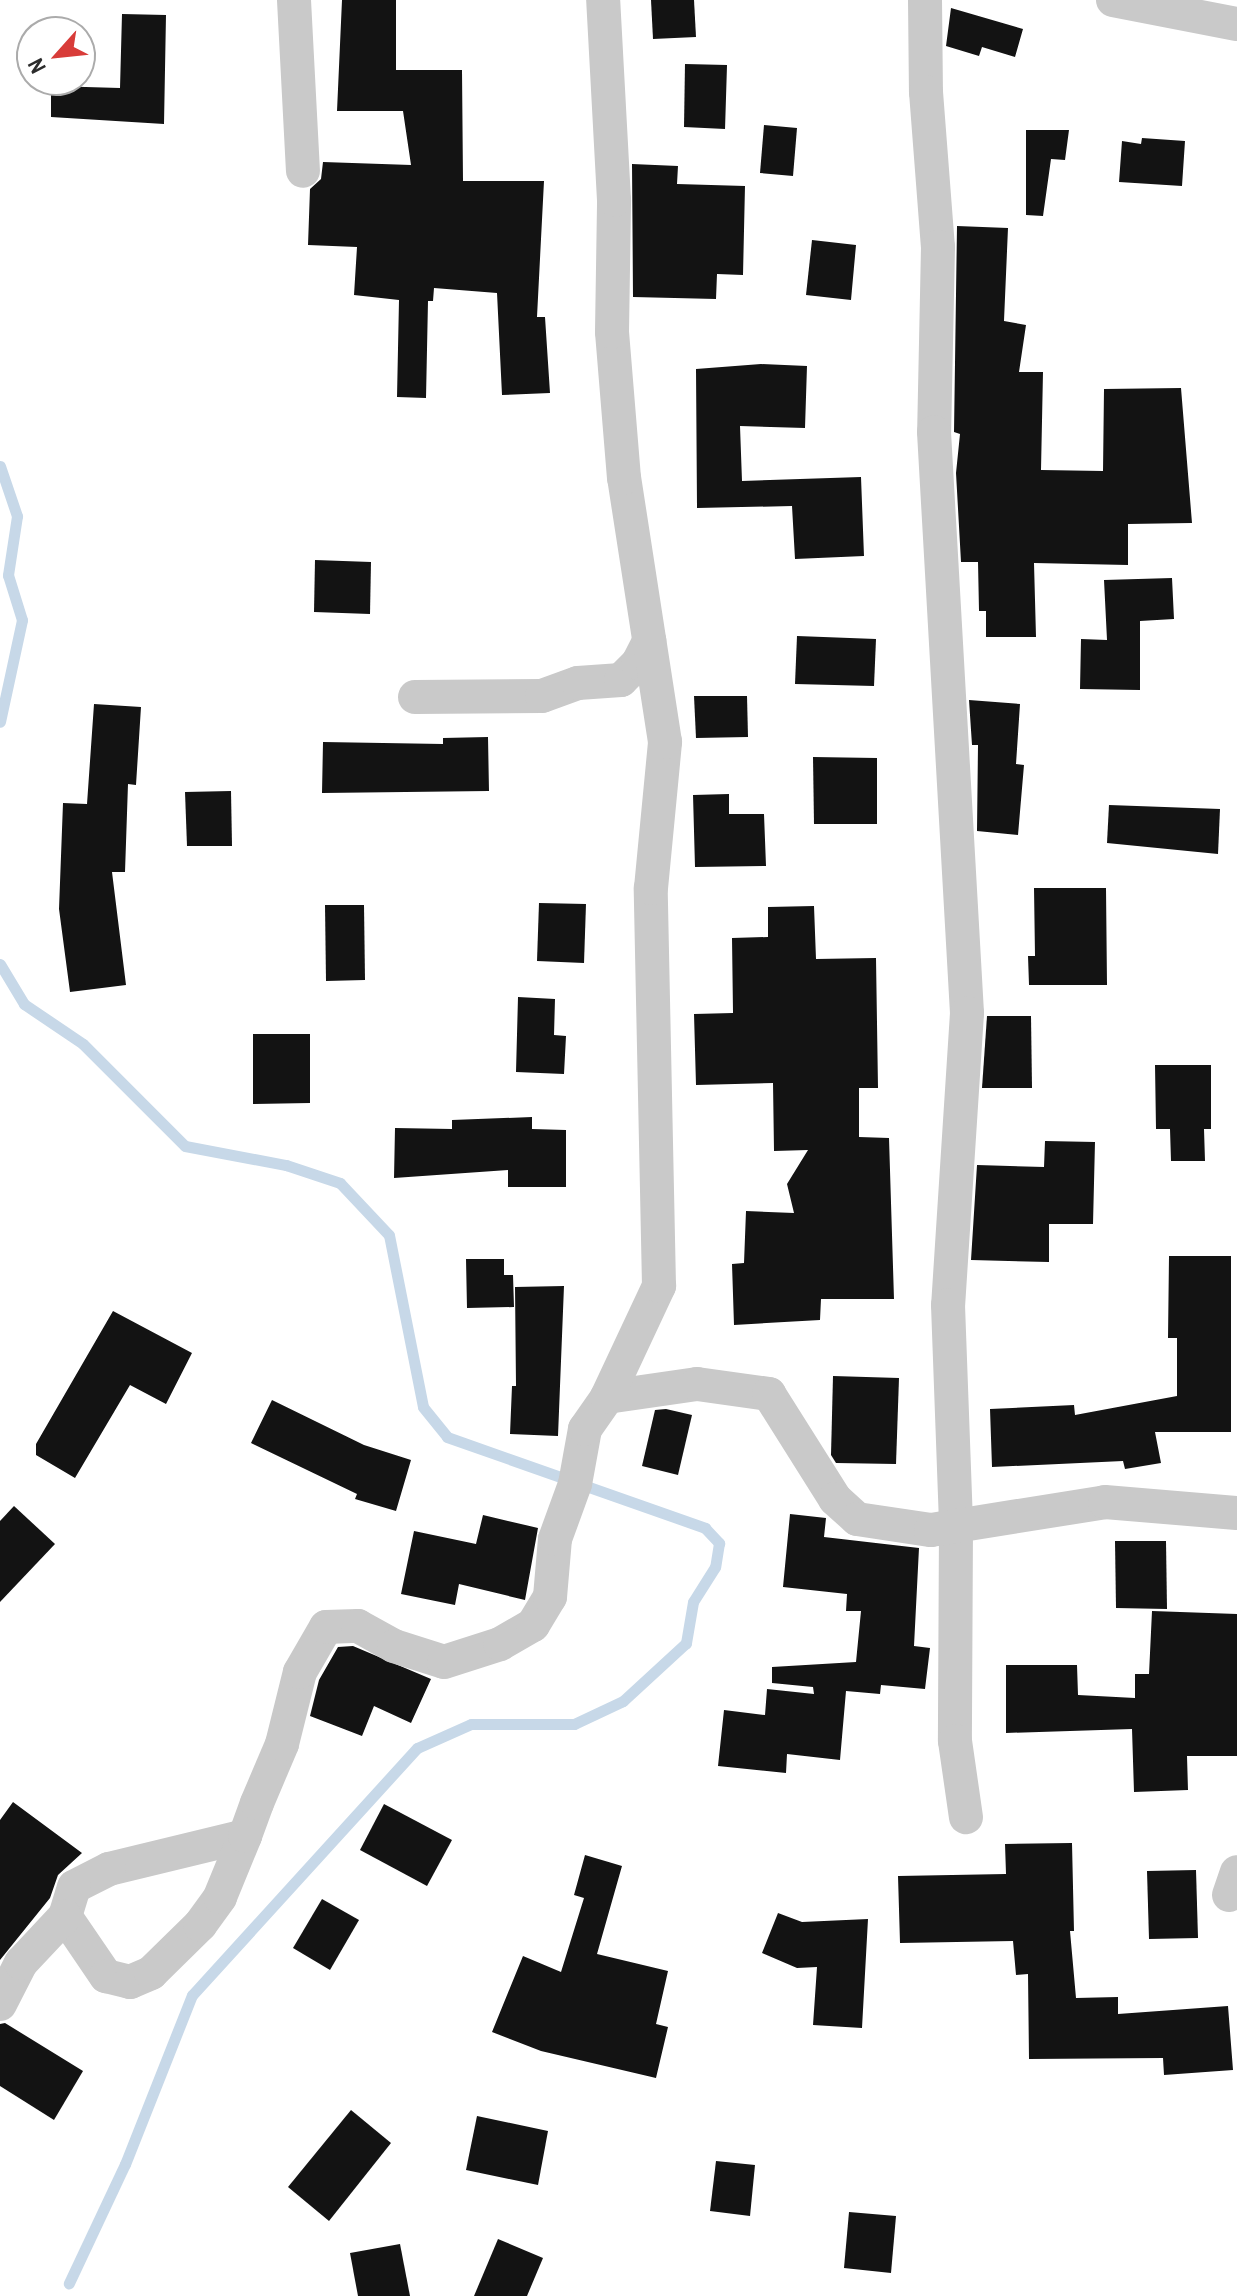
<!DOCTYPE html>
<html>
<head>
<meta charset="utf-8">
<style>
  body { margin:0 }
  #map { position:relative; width:1237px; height:2296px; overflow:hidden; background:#fff; font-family:"Archivo Narrow",sans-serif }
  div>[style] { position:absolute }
  .stream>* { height:11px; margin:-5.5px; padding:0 5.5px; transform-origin:5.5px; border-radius:5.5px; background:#c7d8e8 }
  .building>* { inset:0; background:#131313 }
  .street>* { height:34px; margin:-17px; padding:0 17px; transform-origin:17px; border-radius:17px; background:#c9c9c9 }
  span { translate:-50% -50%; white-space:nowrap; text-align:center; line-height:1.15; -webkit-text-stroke:8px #fff; paint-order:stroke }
  .north { position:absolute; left:16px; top:16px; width:80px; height:80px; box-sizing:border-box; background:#fff; border:2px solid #ababab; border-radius:50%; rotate:243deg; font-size:22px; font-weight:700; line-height:32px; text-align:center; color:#2c2c2c }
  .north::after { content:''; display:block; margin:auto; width:28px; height:36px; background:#d83c39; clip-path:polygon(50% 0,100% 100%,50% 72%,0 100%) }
</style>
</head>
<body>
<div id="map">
  <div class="stream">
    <i style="left:0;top:466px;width:53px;rotate:71.2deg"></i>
    <i style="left:17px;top:516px;width:60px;rotate:98.7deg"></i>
    <i style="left:8px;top:575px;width:47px;rotate:72.7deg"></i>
    <i style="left:22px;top:620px;width:104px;rotate:102.2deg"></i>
    <i style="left:0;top:964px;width:47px;rotate:59deg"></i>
    <i style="left:24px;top:1004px;width:71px;rotate:34.1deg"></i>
    <i style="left:83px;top:1044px;width:144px;rotate:45deg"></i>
    <i style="left:185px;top:1146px;width:103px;rotate:10.7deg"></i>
    <i style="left:286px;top:1165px;width:57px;rotate:18.4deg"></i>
    <i style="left:340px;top:1183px;width:71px;rotate:46.7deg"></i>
    <i style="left:389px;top:1235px;width:175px;rotate:78.8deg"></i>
    <i style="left:423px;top:1407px;width:38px;rotate:51deg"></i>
    <i style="left:447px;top:1437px;width:274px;rotate:19.4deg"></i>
    <i style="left:705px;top:1528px;width:21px;rotate:47deg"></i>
    <i style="left:719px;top:1543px;width:24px;rotate:99deg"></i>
    <i style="left:715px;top:1567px;width:41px;rotate:122.2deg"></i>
    <i style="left:693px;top:1602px;width:42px;rotate:99.7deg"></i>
    <i style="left:686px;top:1643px;width:86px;rotate:137.4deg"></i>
    <i style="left:623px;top:1701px;width:54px;rotate:154.9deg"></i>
    <i style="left:574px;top:1724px;width:103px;rotate:180deg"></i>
    <i style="left:471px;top:1724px;width:59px;rotate:156deg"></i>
    <i style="left:417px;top:1748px;width:334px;rotate:132.3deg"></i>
    <i style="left:192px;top:1995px;width:182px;rotate:111.6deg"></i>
    <i style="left:125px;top:2164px;width:132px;rotate:115.2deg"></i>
  </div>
  <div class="building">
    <i style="clip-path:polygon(342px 0,396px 0,396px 70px,462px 70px,463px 181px,544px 181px,537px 317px,545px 317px,550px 393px,502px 395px,497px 293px,434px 288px,433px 301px,428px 301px,426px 398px,397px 397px,399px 300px,354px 295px,357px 247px,308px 245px,310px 189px,321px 179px,323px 162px,411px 165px,403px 111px,337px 111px)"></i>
    <i style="clip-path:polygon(651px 0,694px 0,696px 37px,653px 39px)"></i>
    <i style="clip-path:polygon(951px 8px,1023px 29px,1015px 57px,982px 47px,979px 56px,946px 46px)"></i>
    <i style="clip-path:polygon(122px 14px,166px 15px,164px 124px,51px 117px,51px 86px,120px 88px)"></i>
    <i style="clip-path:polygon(685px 64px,727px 65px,725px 129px,684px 127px)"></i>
    <i style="clip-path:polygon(764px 125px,797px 128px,793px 176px,760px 173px)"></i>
    <i style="clip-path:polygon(1026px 130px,1069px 130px,1065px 160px,1051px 159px,1043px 216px,1026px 215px)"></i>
    <i style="clip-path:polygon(1142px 138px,1185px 141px,1182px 186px,1119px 182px,1122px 141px,1141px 144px)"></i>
    <i style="clip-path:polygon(632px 164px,678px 166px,677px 184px,745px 186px,743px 275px,717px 274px,716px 299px,633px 297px)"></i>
    <i style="clip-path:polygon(957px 226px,1008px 228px,1004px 321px,1026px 325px,1019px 372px,1043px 372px,1041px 470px,1103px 471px,1104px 389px,1181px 388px,1192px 523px,1128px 524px,1128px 565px,1034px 563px,1036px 637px,986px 637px,986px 611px,979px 611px,978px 562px,961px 562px,956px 473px,960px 434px,954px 432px)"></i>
    <i style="clip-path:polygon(812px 240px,856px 245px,851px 300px,806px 295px)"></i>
    <i style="clip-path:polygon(761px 364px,807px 366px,805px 428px,740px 426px,742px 481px,861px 477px,864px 556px,795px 559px,792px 506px,697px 508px,696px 369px)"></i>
    <i style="clip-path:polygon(315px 560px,371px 562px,370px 614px,314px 612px)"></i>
    <i style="clip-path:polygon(1172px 578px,1174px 619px,1140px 621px,1140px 690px,1080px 689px,1081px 639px,1107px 640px,1104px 580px)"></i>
    <i style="clip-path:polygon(797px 636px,876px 639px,874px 686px,795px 684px)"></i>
    <i style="clip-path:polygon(694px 696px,747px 696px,748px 737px,696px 738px)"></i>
    <i style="clip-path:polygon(969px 700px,1020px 704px,1016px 764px,1024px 765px,1018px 835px,977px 831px,978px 745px,972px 745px)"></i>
    <i style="clip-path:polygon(94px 704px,141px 707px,136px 785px,128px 784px,125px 872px,112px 872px,126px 985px,70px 992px,59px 909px,63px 803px,87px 804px)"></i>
    <i style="clip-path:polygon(488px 737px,489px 791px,322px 793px,323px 742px,443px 744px,443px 738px)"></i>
    <i style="clip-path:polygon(813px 757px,877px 758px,877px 824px,814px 824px)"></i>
    <i style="clip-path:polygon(231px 791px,232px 846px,187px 846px,185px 792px)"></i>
    <i style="clip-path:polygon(729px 794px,729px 814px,764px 814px,766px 866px,695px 867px,693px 795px)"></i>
    <i style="clip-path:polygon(1109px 805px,1220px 809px,1218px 854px,1107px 843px)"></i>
    <i style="clip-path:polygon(1034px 888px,1106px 888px,1107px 985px,1029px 985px,1028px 956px,1035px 956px)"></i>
    <i style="clip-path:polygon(539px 903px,586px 904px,584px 963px,537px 961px)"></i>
    <i style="clip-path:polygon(325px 905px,364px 905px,365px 980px,326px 981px)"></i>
    <i style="clip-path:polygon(814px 906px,816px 959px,876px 958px,878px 1088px,859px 1088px,859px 1137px,889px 1138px,894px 1299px,821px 1299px,820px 1320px,734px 1325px,732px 1264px,744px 1263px,746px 1211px,794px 1213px,787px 1184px,808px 1150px,774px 1151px,773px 1083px,696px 1085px,694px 1014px,733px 1013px,732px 938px,768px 937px,768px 907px)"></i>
    <i style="clip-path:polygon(518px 997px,555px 999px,554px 1035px,566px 1036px,564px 1074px,516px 1072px)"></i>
    <i style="clip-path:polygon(987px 1016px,1031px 1016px,1032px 1088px,982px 1088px)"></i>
    <i style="clip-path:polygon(253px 1034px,310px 1034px,310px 1103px,253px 1104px)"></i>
    <i style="clip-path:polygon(1155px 1065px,1211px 1065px,1211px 1129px,1204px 1129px,1205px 1161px,1171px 1161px,1170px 1129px,1156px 1129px)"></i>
    <i style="clip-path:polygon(532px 1117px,532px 1129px,566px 1130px,566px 1187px,508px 1187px,508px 1170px,394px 1178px,395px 1128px,452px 1129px,452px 1120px)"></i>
    <i style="clip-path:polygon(1045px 1141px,1095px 1142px,1093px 1224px,1049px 1224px,1049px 1262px,971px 1260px,977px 1165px,1044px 1167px)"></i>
    <i style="clip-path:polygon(1169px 1256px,1231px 1256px,1231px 1432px,1155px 1432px,1161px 1463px,1125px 1469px,1123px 1461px,992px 1467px,990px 1409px,1074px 1405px,1075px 1415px,1177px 1396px,1177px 1338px,1168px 1338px)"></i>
    <i style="clip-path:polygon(466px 1259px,504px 1259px,504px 1275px,513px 1275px,514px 1307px,467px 1308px)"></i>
    <i style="clip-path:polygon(564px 1286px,558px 1436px,510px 1434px,512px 1386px,516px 1386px,515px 1287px)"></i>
    <i style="clip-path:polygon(113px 1311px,192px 1353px,166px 1404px,130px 1385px,75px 1478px,36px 1455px,36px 1444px)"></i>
    <i style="clip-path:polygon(833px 1376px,899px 1378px,896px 1464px,836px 1463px,831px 1455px)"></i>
    <i style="clip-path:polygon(272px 1400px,364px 1445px,411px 1460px,396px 1511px,355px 1499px,357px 1494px,251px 1443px)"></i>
    <i style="clip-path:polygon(666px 1409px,692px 1415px,678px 1475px,642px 1466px,655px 1410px)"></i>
    <i style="clip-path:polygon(14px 1506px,55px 1544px,0 1602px,0 1521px)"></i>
    <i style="clip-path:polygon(790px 1514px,826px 1518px,824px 1537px,919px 1548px,914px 1646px,930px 1648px,925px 1689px,881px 1685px,880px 1694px,846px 1691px,840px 1760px,787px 1754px,786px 1773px,718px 1766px,724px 1710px,765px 1715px,767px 1689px,814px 1694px,813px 1687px,772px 1683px,772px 1667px,856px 1662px,861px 1611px,846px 1611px,847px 1594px,783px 1587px)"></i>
    <i style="clip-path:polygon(483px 1515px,538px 1528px,525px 1600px,459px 1584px,455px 1605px,401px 1594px,414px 1531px,476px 1544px)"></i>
    <i style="clip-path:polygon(1115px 1541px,1166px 1541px,1167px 1609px,1116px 1608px)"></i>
    <i style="clip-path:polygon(1152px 1611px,1237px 1614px,1237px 1756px,1187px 1756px,1188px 1790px,1134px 1792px,1132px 1729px,1006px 1733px,1006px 1665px,1077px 1665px,1078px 1695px,1135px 1698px,1135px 1674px,1149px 1674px)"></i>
    <i style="clip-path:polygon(353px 1646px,431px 1679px,411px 1723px,374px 1706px,362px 1736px,310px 1716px,319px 1680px,338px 1647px)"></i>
    <i style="clip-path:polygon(13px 1802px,82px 1853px,58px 1875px,50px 1898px,0 1960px,0 1820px)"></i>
    <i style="clip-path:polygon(384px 1804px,452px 1840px,427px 1886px,360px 1850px)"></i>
    <i style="clip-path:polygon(1072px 1843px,1074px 1931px,1070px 1931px,1076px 1998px,1118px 1997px,1118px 2014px,1228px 2006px,1233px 2070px,1164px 2075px,1163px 2058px,1029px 2059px,1028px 1974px,1016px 1975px,1013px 1941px,900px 1943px,898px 1876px,1006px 1874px,1005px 1844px)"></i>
    <i style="clip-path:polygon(585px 1855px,622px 1866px,597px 1954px,668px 1971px,656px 2024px,668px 2027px,656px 2078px,541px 2051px,492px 2032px,523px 1956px,561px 1972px,584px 1898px,574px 1895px)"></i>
    <i style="clip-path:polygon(1196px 1870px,1198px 1938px,1149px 1939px,1147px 1871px)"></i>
    <i style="clip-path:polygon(322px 1899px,359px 1920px,330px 1970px,293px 1948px)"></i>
    <i style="clip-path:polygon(778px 1913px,802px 1922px,868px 1919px,862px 2028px,813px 2025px,817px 1967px,797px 1968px,762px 1953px)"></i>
    <i style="clip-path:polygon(5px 2023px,83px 2071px,54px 2120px,0 2086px,0 2024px)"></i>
    <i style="clip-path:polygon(351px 2110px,391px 2143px,329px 2221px,288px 2187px)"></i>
    <i style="clip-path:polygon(477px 2116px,548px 2131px,538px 2185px,466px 2170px)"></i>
    <i style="clip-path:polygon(716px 2161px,755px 2165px,750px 2216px,710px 2211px)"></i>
    <i style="clip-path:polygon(849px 2212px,896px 2216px,891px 2273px,844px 2268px)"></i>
    <i style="clip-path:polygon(498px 2239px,543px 2258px,527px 2296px,474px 2296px)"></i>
    <i style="clip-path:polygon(400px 2244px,410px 2296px,358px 2296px,350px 2253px)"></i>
  </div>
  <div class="street">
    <i style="left:294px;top:0;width:171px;rotate:87deg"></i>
    <i style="left:925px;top:0;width:92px;rotate:89.4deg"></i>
    <i style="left:926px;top:92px;width:155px;rotate:85.6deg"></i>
    <i style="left:938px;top:247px;width:185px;rotate:91.2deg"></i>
    <i style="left:934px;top:432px;width:582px;rotate:86.75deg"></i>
    <i style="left:967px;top:1013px;width:293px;rotate:93.7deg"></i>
    <i style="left:948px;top:1305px;width:222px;rotate:87.9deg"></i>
    <i style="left:956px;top:1527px;width:214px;rotate:90.3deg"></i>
    <i style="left:955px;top:1741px;width:77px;rotate:81.8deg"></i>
    <i style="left:1113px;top:0;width:126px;rotate:11deg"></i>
    <i style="left:415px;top:697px;width:127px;rotate:-0.5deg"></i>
    <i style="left:542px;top:696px;width:38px;rotate:-20deg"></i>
    <i style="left:578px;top:683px;width:43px;rotate:-4deg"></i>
    <i style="left:621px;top:680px;width:24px;rotate:-45deg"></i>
    <i style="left:638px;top:663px;width:25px;rotate:-63deg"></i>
    <i style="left:607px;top:1397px;width:91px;rotate:-8.2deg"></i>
    <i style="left:697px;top:1384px;width:73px;rotate:7.9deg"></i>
    <i style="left:769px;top:1394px;width:124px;rotate:57.8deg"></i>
    <i style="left:835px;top:1499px;width:30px;rotate:42deg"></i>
    <i style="left:857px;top:1519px;width:75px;rotate:8.5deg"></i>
    <i style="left:931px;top:1530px;width:176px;rotate:-9.1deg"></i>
    <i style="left:1105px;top:1502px;width:132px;rotate:4.8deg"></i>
    <i style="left:245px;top:1836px;width:140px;rotate:166.4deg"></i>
    <i style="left:109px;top:1869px;width:39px;rotate:153deg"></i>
    <i style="left:74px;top:1887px;width:30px;rotate:107deg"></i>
    <i style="left:65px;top:1916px;width:73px;rotate:55.7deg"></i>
    <i style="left:106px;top:1976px;width:25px;rotate:14deg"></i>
    <i style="left:130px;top:1982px;width:23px;rotate:-23deg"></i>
    <i style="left:151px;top:1973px;width:69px;rotate:-44.4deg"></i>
    <i style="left:200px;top:1925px;width:34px;rotate:-54deg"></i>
    <i style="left:220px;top:1897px;width:66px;rotate:-67.7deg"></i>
    <i style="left:245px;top:1836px;width:35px;rotate:-70deg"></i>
    <i style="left:257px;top:1803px;width:64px;rotate:-67deg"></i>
    <i style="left:282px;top:1744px;width:74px;rotate:-76deg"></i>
    <i style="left:300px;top:1672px;width:52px;rotate:-60deg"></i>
    <i style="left:326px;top:1627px;width:32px;rotate:-2deg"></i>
    <i style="left:358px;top:1626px;width:41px;rotate:29.1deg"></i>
    <i style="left:394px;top:1646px;width:52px;rotate:17.7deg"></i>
    <i style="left:444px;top:1662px;width:59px;rotate:-17.8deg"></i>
    <i style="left:500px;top:1644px;width:38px;rotate:-30deg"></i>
    <i style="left:533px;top:1625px;width:33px;rotate:-59deg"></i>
    <i style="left:550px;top:1597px;width:58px;rotate:-85.1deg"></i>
    <i style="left:555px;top:1539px;width:59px;rotate:-70deg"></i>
    <i style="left:575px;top:1484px;width:56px;rotate:-79.7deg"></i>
    <i style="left:585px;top:1429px;width:39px;rotate:-55deg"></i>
    <i style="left:607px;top:1397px;width:123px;rotate:-64.9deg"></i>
    <i style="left:659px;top:1286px;width:398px;rotate:-91.2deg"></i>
    <i style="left:651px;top:888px;width:147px;rotate:-84.5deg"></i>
    <i style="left:665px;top:742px;width:267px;rotate:-98.8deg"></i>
    <i style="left:624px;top:478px;width:146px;rotate:-94.7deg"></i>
    <i style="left:612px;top:332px;width:132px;rotate:-89.1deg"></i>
    <i style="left:614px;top:200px;width:200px;rotate:-93.1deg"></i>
    <i style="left:1229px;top:1895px;width:24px;rotate:-71deg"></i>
    <i style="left:0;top:2004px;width:46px;rotate:-62.9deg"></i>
    <i style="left:21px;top:1963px;width:64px;rotate:-46.9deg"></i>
  </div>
  <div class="north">N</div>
</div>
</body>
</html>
